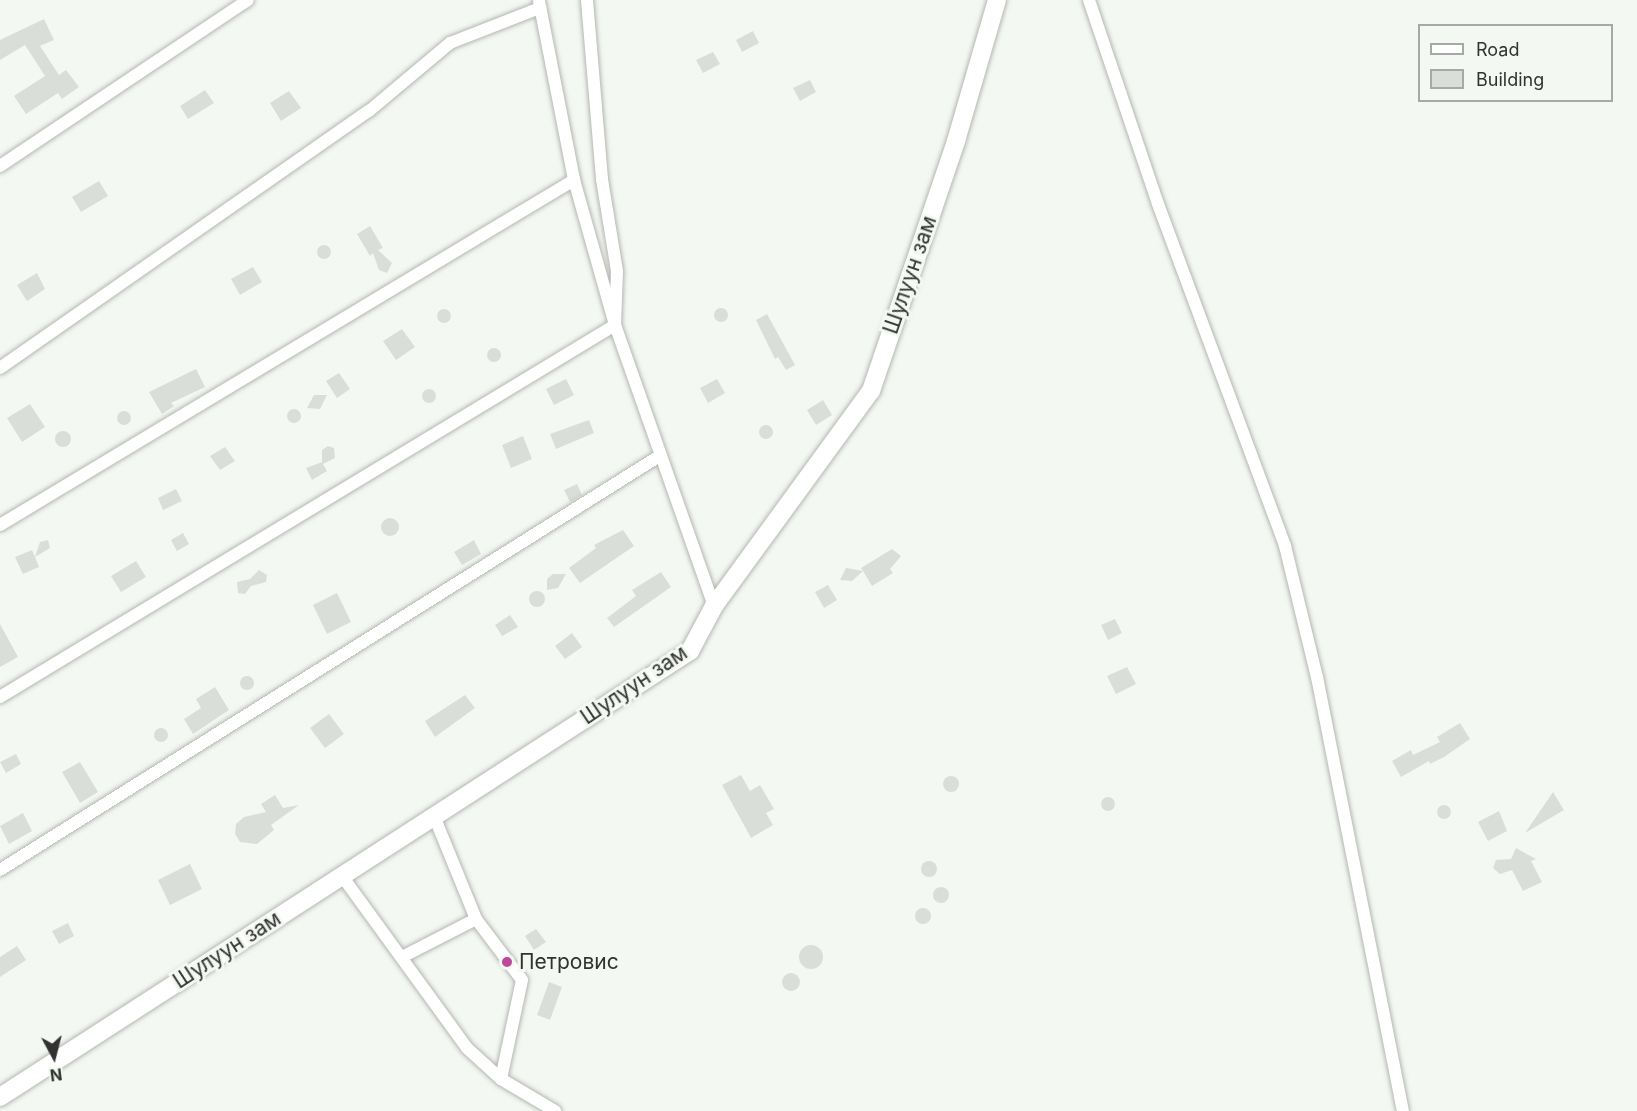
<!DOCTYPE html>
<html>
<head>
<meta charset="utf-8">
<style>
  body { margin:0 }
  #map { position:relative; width:1637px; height:1111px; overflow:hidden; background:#f4f8f2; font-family:Inter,sans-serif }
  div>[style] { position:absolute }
  .building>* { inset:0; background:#daded8 }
  .round { border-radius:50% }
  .roads { filter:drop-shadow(0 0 2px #b4b7b2) drop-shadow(0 0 2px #b4b7b2) }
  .street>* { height:12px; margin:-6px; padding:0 6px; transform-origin:6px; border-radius:6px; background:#fff }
  .secondary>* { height:18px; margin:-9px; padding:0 9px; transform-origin:9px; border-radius:9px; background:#fff }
  .dots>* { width:16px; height:16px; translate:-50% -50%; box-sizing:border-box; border:3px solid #f4f8f2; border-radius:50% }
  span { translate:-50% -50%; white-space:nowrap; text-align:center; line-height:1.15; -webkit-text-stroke:6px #f4f8f2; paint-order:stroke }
  .street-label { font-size:21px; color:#323331 }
  .poi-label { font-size:21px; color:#323331 }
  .left { translate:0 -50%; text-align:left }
  .legend { position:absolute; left:1418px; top:24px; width:195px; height:78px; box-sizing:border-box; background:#f4f8f2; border:2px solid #a6a9a5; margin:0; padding:8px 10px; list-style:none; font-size:18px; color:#323331 }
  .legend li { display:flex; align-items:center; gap:12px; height:30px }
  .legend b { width:30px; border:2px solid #a6a9a5 }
  .north { position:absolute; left:24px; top:1027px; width:60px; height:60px; -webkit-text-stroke:4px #f4f8f2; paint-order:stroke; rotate:173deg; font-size:16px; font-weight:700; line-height:24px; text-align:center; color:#323331 }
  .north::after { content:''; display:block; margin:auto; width:21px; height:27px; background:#323331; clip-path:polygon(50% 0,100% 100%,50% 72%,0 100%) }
</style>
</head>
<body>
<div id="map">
  <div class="building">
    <i style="clip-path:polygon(44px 19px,54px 40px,40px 46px,59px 75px,66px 70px,79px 87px,62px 99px,58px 93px,26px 114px,14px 96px,45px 76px,25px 45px,0 60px,0 40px)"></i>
    <i style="clip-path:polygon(753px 31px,759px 43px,742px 52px,736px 40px)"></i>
    <i style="clip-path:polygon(713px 52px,720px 64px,703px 73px,696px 60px)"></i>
    <i style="clip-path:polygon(810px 80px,816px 92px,800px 101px,793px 88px)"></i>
    <i style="clip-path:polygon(205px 90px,214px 103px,188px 119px,180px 106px)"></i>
    <i style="clip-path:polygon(289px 91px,301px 108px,281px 121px,270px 103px)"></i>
    <i style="clip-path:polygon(99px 181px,108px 196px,81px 212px,72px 197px)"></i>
    <i style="clip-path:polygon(370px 226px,383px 248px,378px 250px,392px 263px,387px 273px,379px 270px,373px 253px,370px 256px,357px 234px)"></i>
    <i class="round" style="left:317px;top:245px;width:14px;height:14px"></i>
    <i style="clip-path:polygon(253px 267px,262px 282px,240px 295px,231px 279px)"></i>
    <i style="clip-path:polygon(37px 273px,45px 289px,27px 301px,17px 285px)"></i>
    <i class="round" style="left:714px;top:308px;width:14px;height:14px"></i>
    <i class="round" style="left:437px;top:309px;width:14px;height:14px"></i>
    <i style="clip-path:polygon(767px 314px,795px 365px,786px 370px,778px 357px,775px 359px,756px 320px)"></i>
    <i style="clip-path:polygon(402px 329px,415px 347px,396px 360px,383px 341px)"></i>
    <i class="round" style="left:487px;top:348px;width:14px;height:14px"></i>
    <i style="clip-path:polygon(196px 369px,205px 387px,171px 403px,174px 406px,162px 414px,149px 392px)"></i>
    <i style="clip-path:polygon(339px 373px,350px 389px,337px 398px,326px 381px)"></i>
    <i style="clip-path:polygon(566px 379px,574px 395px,554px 405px,546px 389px)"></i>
    <i style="clip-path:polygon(717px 379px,725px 393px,708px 403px,700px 388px)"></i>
    <i class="round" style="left:422px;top:389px;width:14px;height:14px"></i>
    <i style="clip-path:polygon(314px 395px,327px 395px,320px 409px,307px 408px)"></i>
    <i style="clip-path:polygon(823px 400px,832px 415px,816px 425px,807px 410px)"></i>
    <i style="clip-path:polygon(30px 404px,45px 427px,22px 442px,7px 418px)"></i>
    <i class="round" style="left:287px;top:409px;width:14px;height:14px"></i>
    <i class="round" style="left:117px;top:411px;width:14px;height:14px"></i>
    <i style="clip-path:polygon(589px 420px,594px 433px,556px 449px,550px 434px)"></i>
    <i class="round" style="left:759px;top:425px;width:14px;height:14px"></i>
    <i class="round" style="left:55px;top:431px;width:16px;height:16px"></i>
    <i style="clip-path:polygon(523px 436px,532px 459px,511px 468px,502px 445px)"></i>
    <i style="clip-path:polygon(328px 446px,334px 448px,335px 458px,323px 464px,327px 471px,312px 480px,306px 468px,322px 462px,322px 450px)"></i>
    <i style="clip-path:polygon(225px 447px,235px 461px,220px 470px,210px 456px)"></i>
    <i style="clip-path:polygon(577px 484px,582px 495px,570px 502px,564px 490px)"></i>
    <i style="clip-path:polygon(176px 489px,182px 501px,163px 510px,158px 498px)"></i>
    <i class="round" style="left:381px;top:518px;width:18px;height:18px"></i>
    <i style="clip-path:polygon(623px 530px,634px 546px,580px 583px,569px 568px,596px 548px,594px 545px)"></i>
    <i style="clip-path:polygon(183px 533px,189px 544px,177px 551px,171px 540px)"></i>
    <i style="clip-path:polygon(48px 540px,50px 548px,35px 557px,39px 567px,23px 574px,15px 557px,32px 550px,35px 557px,40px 542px)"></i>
    <i style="clip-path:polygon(474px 540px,481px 554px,462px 565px,454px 552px)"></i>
    <i style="clip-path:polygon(892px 549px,901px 556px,890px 569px,893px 573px,872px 586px,863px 571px,852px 581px,840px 580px,846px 568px,863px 571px,861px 568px)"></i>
    <i style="clip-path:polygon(136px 561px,146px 577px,121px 592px,111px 576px)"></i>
    <i style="clip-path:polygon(259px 570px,267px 575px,266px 582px,251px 586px,245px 594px,238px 593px,237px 582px,250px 579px)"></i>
    <i style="clip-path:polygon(661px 572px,671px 587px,614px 627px,607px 618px,636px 596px,632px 590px)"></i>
    <i style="clip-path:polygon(553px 574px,566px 574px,558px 588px,547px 590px,547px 579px)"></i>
    <i style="clip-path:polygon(828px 585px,837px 600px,824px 608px,815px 592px)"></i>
    <i class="round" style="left:529px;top:591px;width:16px;height:16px"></i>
    <i style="clip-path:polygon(337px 593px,351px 622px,327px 634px,313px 605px)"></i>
    <i style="clip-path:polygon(510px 615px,518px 627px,502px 636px,495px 625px)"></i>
    <i style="clip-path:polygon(1115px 619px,1122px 633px,1108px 640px,1101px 625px)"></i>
    <i style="clip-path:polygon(0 624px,18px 657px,0 667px)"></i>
    <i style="clip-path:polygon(572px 633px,582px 647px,565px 659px,555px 646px)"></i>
    <i style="clip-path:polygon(1127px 667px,1136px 684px,1116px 694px,1107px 676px)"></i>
    <i class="round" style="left:240px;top:676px;width:14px;height:14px"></i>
    <i style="clip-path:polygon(215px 687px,229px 710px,193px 734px,184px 719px,201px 708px,196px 699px)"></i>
    <i style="clip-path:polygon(465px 695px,475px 708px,435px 737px,425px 721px)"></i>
    <i style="clip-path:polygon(329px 714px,344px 734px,325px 748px,310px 728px)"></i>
    <i style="clip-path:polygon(1460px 723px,1470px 739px,1444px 757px,1430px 764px,1429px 761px,1401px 777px,1392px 761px,1411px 750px,1413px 755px,1440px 742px,1437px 737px)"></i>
    <i class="round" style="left:154px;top:728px;width:14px;height:14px"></i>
    <i style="clip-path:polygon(16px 754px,21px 764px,6px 773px,0 762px)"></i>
    <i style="clip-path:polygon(80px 762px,98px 792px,80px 803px,62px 772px)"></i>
    <i style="clip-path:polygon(741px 775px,750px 791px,760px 785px,774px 809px,766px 813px,773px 825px,751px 838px,722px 785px)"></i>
    <i class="round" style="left:943px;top:776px;width:16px;height:16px"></i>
    <i style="clip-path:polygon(1553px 792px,1564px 810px,1525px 833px)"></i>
    <i style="clip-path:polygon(275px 795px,283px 808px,299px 805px,271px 825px,274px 830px,257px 844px,240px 842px,235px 834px,236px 824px,244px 817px,266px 812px,261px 804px)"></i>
    <i class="round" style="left:1101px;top:797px;width:14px;height:14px"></i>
    <i class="round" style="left:1437px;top:805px;width:14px;height:14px"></i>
    <i style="clip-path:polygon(1499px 811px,1507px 831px,1488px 841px,1478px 822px)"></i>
    <i style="clip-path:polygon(23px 813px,32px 831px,9px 844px,0 826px)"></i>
    <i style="clip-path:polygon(1516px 848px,1536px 859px,1531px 861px,1542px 882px,1523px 891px,1512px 870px,1500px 874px,1493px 868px,1496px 860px,1511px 859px)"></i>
    <i class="round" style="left:921px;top:861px;width:16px;height:16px"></i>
    <i style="clip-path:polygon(190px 864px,202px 889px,170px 905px,158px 880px)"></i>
    <i class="round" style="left:933px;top:887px;width:16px;height:16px"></i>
    <i class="round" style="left:915px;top:908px;width:16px;height:16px"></i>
    <i style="clip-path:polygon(68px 923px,74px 936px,59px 944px,52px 931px)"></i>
    <i style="clip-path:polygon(536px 929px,546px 942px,534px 950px,525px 936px)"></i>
    <i class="round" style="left:799px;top:945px;width:24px;height:24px"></i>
    <i style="clip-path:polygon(17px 946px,26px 960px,0 977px,0 957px)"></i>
    <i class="round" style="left:782px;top:973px;width:18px;height:18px"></i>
    <i style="clip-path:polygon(549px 982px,562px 987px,550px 1020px,537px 1015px)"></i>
  </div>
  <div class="roads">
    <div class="street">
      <i style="left:1089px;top:0;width:215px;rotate:71.3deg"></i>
      <i style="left:1158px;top:204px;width:365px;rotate:69.6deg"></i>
      <i style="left:1285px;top:546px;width:135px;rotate:76.3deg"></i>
      <i style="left:1317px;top:677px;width:442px;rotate:78.8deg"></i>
      <i style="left:539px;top:1px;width:182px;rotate:78.9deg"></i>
      <i style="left:574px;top:180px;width:151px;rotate:74.2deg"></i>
      <i style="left:615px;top:325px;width:298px;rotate:70.6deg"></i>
      <i style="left:0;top:166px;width:298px;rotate:-33.8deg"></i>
      <i style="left:0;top:368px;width:450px;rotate:-34.9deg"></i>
      <i style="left:369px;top:111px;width:106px;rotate:-40deg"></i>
      <i style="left:450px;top:43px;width:97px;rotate:-21.3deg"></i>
      <i style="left:0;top:525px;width:670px;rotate:-31.01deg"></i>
      <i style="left:0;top:697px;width:719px;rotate:-31.17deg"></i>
      <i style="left:615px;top:325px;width:54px;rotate:-87.9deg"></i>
      <i style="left:617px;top:271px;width:93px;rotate:-99.3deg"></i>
      <i style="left:602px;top:179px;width:180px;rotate:-94.8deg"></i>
      <i style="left:434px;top:816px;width:111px;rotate:67.8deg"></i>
      <i style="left:0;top:870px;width:780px;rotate:-32.12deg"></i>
      <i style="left:342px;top:876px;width:213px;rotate:54deg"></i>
      <i style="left:467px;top:1048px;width:46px;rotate:42.4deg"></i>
      <i style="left:501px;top:1079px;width:63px;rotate:30.7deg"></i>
      <i style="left:402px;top:957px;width:83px;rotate:-27.2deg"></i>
      <i style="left:476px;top:919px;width:76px;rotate:53deg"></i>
      <i style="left:522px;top:980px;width:101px;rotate:102deg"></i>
    </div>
    <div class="secondary">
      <i style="left:0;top:1097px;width:822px;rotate:-32.88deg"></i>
      <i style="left:690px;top:651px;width:51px;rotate:-61.9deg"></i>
      <i style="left:714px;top:606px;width:266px;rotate:-53.9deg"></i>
      <i style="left:871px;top:391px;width:264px;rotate:-71.2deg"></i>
      <i style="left:956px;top:141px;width:147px;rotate:-73.8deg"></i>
    </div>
  </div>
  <div class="dots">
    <i style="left:507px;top:962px;background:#be479c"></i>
  </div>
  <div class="street-label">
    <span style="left:910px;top:275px;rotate:-71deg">Шулуун зам</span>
    <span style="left:634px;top:685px;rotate:-34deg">Шулуун зам</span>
    <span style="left:227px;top:950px;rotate:-33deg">Шулуун зам</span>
  </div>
  <div class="poi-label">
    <span class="left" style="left:519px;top:962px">Петровис</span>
  </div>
  <ul class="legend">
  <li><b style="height:8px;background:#fff"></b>Road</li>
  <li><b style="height:16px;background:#daded8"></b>Building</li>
  </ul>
  <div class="north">N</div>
</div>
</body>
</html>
